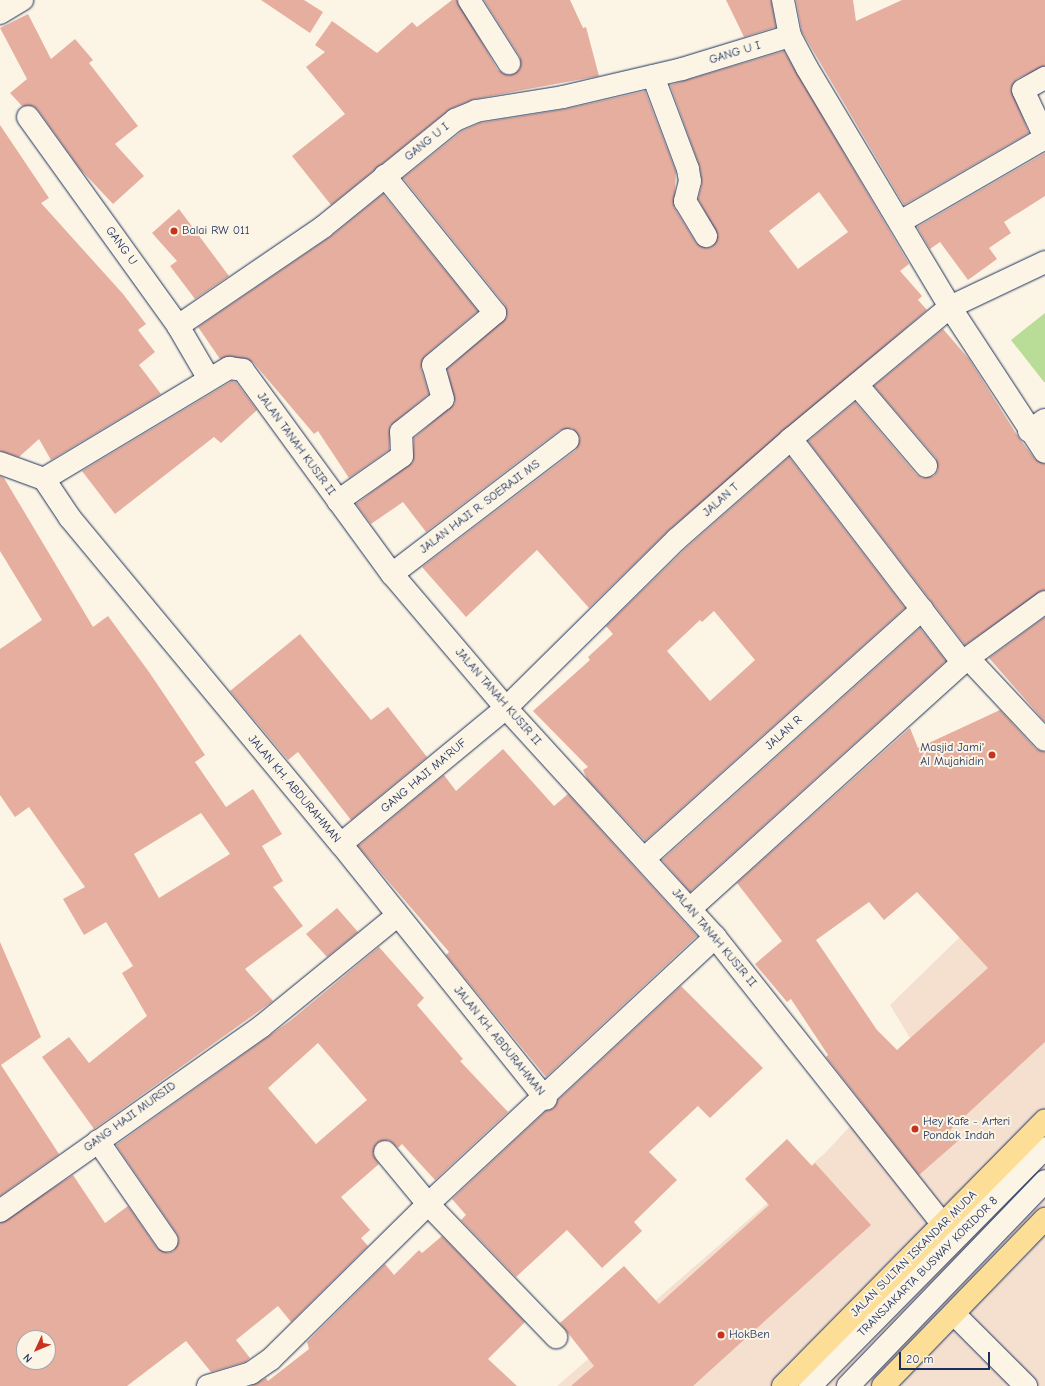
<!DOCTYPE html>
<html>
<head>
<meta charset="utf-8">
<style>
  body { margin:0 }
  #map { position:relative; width:1045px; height:1386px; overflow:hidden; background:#fcf5e5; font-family:"Comic Neue",sans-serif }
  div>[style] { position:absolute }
  .built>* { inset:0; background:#f5e0d0 }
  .green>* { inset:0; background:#b9dc96 }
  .building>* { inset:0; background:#e6ae9f }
  .roads { filter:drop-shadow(0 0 1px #1b2f5e) drop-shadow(0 0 1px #1b2f5e) }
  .minor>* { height:22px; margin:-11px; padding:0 11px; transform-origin:11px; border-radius:11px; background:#fcf5e5 }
  .highway>* { height:22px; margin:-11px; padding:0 11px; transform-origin:11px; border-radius:11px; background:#fdde96 }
  .dots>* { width:11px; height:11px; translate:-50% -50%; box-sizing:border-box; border:2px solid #fcf5e5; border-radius:50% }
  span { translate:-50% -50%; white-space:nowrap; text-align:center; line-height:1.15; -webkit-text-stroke:4px #fcf5e5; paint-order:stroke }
  .street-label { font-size:12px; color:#1b2f5e }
  .poi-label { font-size:12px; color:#1b2f5e }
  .left { translate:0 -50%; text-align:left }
  .right { translate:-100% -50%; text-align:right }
  .north { position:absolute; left:16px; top:1330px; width:40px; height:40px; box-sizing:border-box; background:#fcf5e5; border:1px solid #a2a6af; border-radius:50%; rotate:226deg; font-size:11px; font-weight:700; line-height:16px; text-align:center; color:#1b2f5e }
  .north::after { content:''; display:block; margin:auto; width:14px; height:18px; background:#c8321e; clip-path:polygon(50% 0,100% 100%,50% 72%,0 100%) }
  .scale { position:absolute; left:899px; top:1352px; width:91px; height:18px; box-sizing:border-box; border:2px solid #1b2f5e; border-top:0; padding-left:5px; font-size:12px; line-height:14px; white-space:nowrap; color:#1b2f5e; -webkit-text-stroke:3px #fcf5e5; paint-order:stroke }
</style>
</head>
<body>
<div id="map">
  <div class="built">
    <i style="clip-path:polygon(1045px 854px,1045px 1386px,557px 1386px,824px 1154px,919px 1053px,890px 1005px)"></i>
  </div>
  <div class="green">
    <i style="clip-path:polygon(1045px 313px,1045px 382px,1044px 382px,1011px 340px)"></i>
  </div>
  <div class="building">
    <i style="clip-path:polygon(261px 0,304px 0,323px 12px,310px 33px)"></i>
    <i style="clip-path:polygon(452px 0,457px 0,498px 70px,509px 75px,520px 69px,520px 57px,484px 0,570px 0,583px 28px,586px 27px,599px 76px,474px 99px,450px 109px,331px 205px,292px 156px,345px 114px,306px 67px,325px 52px,315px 45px,332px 21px,377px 53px,412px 22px,417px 27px)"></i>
    <i style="clip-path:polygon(726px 0,771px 0,776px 27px,744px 37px)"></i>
    <i style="clip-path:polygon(796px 0,853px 0,856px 21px,902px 0,1045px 0,1045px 66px,1017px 79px,1011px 89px,1029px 133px,904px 205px,802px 32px)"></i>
    <i style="clip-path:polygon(28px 14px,51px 59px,75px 39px,93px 60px,89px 63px,138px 126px,115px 144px,144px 176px,113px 204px,81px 170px,38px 110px,33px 106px,22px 106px,10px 93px,27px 79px,0 28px)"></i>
    <i style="clip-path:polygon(evenodd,784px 51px,909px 264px,900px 271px,922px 296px,918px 300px,927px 310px,669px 530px,589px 608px,537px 550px,466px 617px,422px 567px,576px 450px,580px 438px,572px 428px,560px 430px,426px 532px,403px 502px,371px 524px,356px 504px,413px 462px,414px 438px,455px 403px,447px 369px,507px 317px,505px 305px,403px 178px,462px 131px,480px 123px,566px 109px,645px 91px,676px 172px,674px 207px,696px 243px,706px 248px,712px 247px,718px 235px,698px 199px,702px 184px,700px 167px,670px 85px,784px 51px,819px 192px,848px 232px,798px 269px,769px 231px,819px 192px)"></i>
    <i style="clip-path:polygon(0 125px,49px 198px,41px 203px,123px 294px,146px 324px,138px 330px,155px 352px,139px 365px,161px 394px,51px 460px,39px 439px,19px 457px,0 451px)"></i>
    <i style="clip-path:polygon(1045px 153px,1045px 196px,1004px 222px,1011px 233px,989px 248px,997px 259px,968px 280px,940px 242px,930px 249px,917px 227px)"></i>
    <i style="clip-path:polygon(383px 194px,478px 311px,425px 356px,421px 368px,429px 394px,390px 426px,389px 450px,349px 478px,318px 431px,314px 434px,253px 362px,231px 356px,220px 359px,198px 327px,330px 237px)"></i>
    <i style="clip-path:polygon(179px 209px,229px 276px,195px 299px,170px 266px,177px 261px,152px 233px)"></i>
    <i style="clip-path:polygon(943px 329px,969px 359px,1019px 438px,1035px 459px,1045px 464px,1045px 590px,965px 645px,808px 441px,855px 402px,916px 474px,922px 478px,934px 476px,938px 470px,936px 458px,874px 386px)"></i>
    <i style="clip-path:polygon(232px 381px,236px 382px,257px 410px,221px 443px,214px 437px,115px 514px,82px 471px)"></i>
    <i style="clip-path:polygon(evenodd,789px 457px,905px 608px,645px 841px,587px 779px,583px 770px,588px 767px,533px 711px,590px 660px,588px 657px,613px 634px,606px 626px,686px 548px,789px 457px,714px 611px,755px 660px,710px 701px,667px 651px,700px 620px,702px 622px,714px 611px)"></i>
    <i style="clip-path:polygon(evenodd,0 476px,4px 478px,93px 627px,108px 616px,149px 672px,205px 755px,195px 762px,226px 807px,253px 789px,282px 834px,262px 846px,283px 881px,273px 887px,303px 926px,245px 969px,273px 1001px,94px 1129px,42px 1057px,69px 1037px,89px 1063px,147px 1016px,122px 973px,133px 966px,106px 922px,84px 935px,63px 899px,85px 887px,29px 807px,15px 817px,0 795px,0 649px,42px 620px,0 551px,0 476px,201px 813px,230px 854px,159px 898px,134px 854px,201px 813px)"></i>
    <i style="clip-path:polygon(1045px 617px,1045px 722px,989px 658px)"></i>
    <i style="clip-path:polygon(920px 628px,946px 661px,690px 892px,662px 860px)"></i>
    <i style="clip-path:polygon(300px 634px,371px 720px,388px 707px,427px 757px,351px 820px,298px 752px,288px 760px,230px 691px)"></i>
    <i style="clip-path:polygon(evenodd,1000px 710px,1036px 749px,1045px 752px,1045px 1042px,950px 1130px,959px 1140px,919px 1175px,826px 1057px,828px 1055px,791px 999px,787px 1002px,755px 964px,782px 941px,737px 883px,910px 728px,918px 748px,1000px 710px,917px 892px,988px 968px,897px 1050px,877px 1030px,816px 940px,869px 902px,884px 920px,917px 892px)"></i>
    <i style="clip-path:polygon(503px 749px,554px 806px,568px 794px,697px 936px,546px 1077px,446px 955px,449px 952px,358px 846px,444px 775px,456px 791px)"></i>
    <i style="clip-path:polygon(337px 908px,358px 932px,327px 957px,306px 934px)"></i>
    <i style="clip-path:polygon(0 942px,41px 1037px,1px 1065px,59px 1154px,0 1196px)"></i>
    <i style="clip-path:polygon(evenodd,379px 947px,424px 998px,417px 1005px,463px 1059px,460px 1061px,508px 1112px,435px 1180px,402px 1144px,398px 1148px,389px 1140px,377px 1143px,373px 1154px,379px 1164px,341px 1197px,370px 1230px,361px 1238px,368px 1246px,291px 1322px,278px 1306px,236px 1340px,250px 1358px,245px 1362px,211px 1372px,186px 1341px,127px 1386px,0 1386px,0 1223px,73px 1175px,105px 1223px,128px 1206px,157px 1248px,168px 1253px,174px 1251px,179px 1240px,177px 1234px,116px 1145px,290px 1021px,379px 947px,318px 1043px,367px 1100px,316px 1144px,268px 1088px,318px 1043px,379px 947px,24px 1338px,48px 1338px,48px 1362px,24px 1362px,24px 1338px)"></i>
    <i style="clip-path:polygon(681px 986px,763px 1068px,710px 1118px,698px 1106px,649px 1152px,677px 1180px,634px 1222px,642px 1231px,602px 1268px,567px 1230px,516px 1277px,461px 1220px,466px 1215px,452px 1199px,546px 1111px,554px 1108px,558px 1100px)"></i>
    <i style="clip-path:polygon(787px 1139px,812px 1166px,815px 1163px,871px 1225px,693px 1386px,571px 1386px,594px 1366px,560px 1323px,624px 1266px,659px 1304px,769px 1205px,745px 1179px)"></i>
    <i style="clip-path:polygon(442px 1236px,525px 1322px,488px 1359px,517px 1386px,251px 1386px,266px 1378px,268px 1381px,309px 1349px,307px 1342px,385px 1264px,394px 1275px,419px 1250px,422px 1253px)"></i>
  </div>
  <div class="roads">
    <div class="minor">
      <i style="left:469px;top:0;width:75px;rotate:57.6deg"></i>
      <i style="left:783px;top:0;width:37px;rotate:79deg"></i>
      <i style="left:790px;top:36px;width:36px;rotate:62deg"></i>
      <i style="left:807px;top:68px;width:279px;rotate:59.1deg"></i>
      <i style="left:950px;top:307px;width:173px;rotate:56.8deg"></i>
      <i style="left:0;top:13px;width:26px;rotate:-31deg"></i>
      <i style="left:653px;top:76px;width:99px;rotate:69.4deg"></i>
      <i style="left:688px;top:169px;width:12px;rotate:81deg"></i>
      <i style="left:690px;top:181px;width:21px;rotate:104deg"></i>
      <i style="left:685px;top:201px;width:41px;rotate:59deg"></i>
      <i style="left:28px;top:117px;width:257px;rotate:54.3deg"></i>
      <i style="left:178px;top:326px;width:61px;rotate:59.7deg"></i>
      <i style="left:900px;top:222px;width:162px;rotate:-30.1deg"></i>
      <i style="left:1040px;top:141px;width:9px;rotate:-69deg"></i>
      <i style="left:1043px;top:133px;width:47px;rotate:-114.9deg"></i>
      <i style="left:1023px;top:90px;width:25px;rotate:-29deg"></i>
      <i style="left:178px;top:326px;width:176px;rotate:-34.3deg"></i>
      <i style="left:323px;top:227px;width:170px;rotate:-39deg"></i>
      <i style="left:455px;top:120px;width:23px;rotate:-23deg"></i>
      <i style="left:476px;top:111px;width:88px;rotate:-9.1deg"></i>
      <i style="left:563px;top:97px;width:122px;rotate:-13.2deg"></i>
      <i style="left:682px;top:69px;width:113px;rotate:-17deg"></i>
      <i style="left:858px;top:386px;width:105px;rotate:49.6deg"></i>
      <i style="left:1029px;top:431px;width:19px;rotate:-35deg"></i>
      <i style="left:791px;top:439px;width:282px;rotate:52.5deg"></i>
      <i style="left:0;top:463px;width:47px;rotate:20deg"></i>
      <i style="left:44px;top:479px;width:216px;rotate:-31deg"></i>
      <i style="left:229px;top:368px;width:14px;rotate:8deg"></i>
      <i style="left:243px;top:370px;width:253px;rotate:53.9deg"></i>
      <i style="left:392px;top:574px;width:176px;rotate:49.6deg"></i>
      <i style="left:506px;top:708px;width:310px;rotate:47.6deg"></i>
      <i style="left:715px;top:937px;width:367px;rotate:51.6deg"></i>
      <i style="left:44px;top:479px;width:47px;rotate:56.3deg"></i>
      <i style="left:70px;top:518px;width:424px;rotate:50.3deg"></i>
      <i style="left:341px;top:844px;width:327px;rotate:51.2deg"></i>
      <i style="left:338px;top:501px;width:78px;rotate:-35.1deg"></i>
      <i style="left:402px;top:456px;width:24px;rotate:-92deg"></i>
      <i style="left:401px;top:432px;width:53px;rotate:-38.2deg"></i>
      <i style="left:443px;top:399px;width:35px;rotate:-106deg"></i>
      <i style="left:433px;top:365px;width:81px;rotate:-40deg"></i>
      <i style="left:495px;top:313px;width:176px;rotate:-128.8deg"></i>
      <i style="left:392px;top:574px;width:221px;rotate:-37.3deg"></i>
      <i style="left:968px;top:658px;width:112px;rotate:46.8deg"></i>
      <i style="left:341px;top:844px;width:214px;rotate:-39.5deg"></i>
      <i style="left:506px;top:708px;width:240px;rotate:-44.7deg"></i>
      <i style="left:677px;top:539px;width:152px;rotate:-41.3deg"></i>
      <i style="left:791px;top:439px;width:207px;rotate:-39.7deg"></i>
      <i style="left:950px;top:307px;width:105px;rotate:-25.3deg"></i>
      <i style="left:646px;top:857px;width:371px;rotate:-41.9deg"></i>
      <i style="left:691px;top:908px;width:373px;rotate:-42.1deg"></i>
      <i style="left:968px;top:658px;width:95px;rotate:-36deg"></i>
      <i style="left:98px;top:1141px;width:121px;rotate:55.4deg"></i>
      <i style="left:385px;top:1152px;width:67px;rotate:50.4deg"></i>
      <i style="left:428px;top:1204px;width:185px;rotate:46.1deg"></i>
      <i style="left:0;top:1211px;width:321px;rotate:-35.2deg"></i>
      <i style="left:262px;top:1026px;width:174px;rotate:-39.2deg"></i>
      <i style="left:954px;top:1314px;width:102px;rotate:45deg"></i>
      <i style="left:208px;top:1386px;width:45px;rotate:-16.8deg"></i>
      <i style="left:251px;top:1373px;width:24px;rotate:-35deg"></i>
      <i style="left:271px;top:1359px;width:221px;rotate:-44.6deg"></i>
      <i style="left:428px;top:1204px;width:392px;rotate:-42.9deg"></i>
      <i style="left:810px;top:1386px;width:334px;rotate:-45.4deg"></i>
      <i style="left:848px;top:1386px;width:284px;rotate:-46.1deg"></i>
    </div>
    <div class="highway">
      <i style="left:783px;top:1386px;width:373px;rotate:-45.4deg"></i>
      <i style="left:883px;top:1386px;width:233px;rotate:-45.9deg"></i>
    </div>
  </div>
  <div class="dots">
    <i style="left:174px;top:231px;background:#c8321e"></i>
    <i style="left:992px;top:755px;background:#c8321e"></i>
    <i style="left:915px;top:1129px;background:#c8321e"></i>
    <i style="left:721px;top:1335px;background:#c8321e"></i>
  </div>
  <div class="street-label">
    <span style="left:735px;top:53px;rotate:-17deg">GANG U I</span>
    <span style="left:427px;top:142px;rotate:-39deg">GANG U I</span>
    <span style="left:121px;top:246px;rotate:54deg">GANG U</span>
    <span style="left:296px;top:444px;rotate:54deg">JALAN TANAH KUSIR II</span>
    <span style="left:721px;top:500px;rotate:-42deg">JALAN T</span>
    <span style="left:480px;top:507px;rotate:-37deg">JALAN HAJI R. SOERAJI MS</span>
    <span style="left:498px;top:697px;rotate:49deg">JALAN TANAH KUSIR II</span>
    <span style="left:784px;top:733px;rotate:-42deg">JALAN R</span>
    <span style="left:424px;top:776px;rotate:-40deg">GANG HAJI MA'RUF</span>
    <span style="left:294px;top:789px;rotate:50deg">JALAN KH. ABDURAHMAN</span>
    <span style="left:714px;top:938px;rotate:50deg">JALAN TANAH KUSIR II</span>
    <span style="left:499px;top:1041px;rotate:51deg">JALAN KH. ABDURAHMAN</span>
    <span style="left:130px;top:1117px;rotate:-36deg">GANG HAJI MURSID</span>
    <span style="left:914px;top:1254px;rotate:-45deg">JALAN SULTAN ISKANDAR MUDA</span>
    <span style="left:928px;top:1267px;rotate:-45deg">TRANSJAKARTA BUSWAY KORIDOR 8</span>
  </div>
  <div class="poi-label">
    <span class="left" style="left:182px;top:231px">Balai RW 011</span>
    <span class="right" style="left:984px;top:755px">Masjid Jami'<br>Al Mujahidin</span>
    <span class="left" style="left:923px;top:1129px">Hey Kafe - Arteri<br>Pondok Indah</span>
    <span class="left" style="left:729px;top:1335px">HokBen</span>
  </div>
  <div class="north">N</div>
  <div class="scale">20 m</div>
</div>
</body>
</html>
